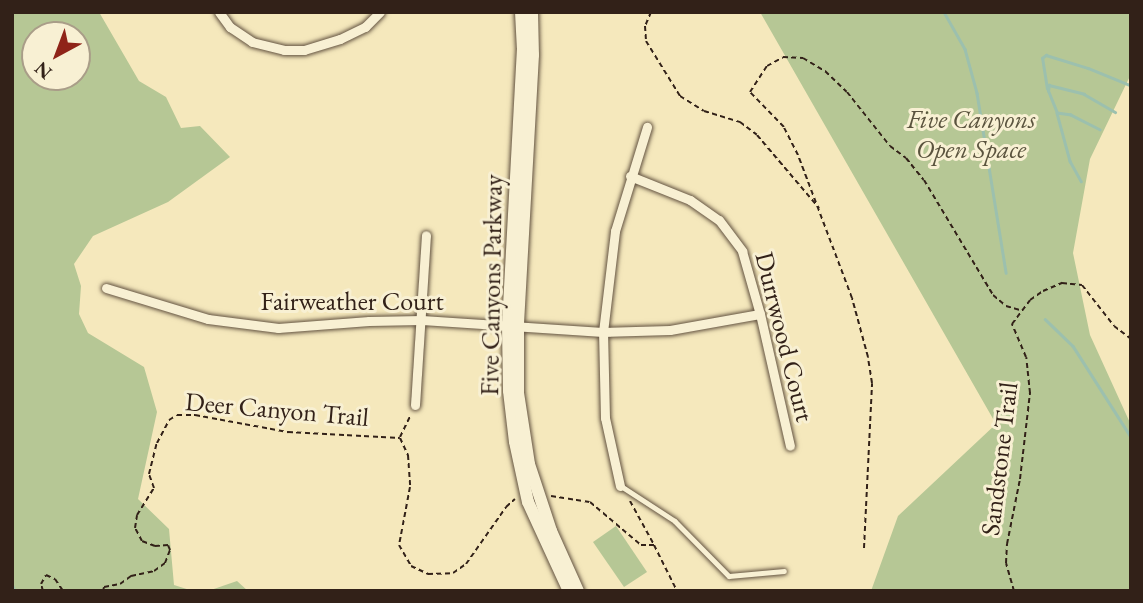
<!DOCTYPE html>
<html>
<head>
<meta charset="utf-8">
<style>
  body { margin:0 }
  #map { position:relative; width:1143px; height:603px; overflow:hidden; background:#f5e8bc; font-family:"EB Garamond",serif }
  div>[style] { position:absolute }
  .green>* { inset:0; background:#b6c795 }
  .stream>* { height:2.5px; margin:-1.25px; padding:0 1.25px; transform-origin:1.25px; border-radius:1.25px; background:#9cc0ae }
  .path>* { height:2px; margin-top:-1px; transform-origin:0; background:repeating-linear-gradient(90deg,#322118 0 5px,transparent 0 8.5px) }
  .roads { filter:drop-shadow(0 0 2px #635341) drop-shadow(0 0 2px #635341) }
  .service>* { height:4.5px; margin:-2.25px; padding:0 2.25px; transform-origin:2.25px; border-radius:2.25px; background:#f8f0d3 }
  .minor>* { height:9px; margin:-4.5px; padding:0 4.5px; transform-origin:4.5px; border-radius:4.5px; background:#f8f0d3 }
  .secondary>* { height:12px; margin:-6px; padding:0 6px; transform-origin:6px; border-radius:6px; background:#f8f0d3 }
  span { translate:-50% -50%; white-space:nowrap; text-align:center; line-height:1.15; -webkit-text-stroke:6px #f8f0d3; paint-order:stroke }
  .park-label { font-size:26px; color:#5a533e; font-style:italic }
  .street-label { font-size:26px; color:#322118 }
  .frame { position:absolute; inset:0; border:14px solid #322118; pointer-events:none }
  .north { position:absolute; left:21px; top:21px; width:70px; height:70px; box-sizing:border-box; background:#f8f0d3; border:2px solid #a99d88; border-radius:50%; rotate:221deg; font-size:19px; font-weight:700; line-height:28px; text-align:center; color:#322118 }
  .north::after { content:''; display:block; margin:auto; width:24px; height:32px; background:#8f2418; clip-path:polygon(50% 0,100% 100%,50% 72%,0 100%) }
</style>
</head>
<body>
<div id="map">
  <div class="green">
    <i style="clip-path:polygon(evenodd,12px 12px,99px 12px,139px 81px,166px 97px,181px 128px,200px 126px,230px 157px,168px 202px,93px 236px,74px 264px,81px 286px,79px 314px,88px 333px,144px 367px,157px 412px,138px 499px,169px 529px,174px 585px,193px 591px,12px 591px,12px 12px,35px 35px,77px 35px,77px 77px,35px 77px,35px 35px)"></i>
    <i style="clip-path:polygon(760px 12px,1131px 12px,1131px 74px,1090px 159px,1073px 253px,1090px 335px,1131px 425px,1131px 591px,871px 591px,898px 516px,996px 424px)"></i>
    <i style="clip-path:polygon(616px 526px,647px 572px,624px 587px,593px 542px)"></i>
    <i style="clip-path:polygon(237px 581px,248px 591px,208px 591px)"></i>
  </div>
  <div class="stream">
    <i style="left:944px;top:12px;width:43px;rotate:60.4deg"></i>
    <i style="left:965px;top:49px;width:46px;rotate:74.7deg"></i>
    <i style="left:977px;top:93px;width:182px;rotate:80.8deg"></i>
    <i style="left:1047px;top:89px;width:31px;rotate:-99deg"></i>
    <i style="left:1042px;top:58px;width:5px;rotate:-37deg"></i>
    <i style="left:1046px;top:55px;width:44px;rotate:17.2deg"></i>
    <i style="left:1088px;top:68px;width:45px;rotate:22deg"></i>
    <i style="left:1057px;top:113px;width:50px;rotate:74.8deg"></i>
    <i style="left:1070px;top:161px;width:23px;rotate:61deg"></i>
    <i style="left:1100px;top:130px;width:33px;rotate:-153deg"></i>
    <i style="left:1071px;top:115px;width:14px;rotate:-172deg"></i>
    <i style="left:1057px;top:113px;width:24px;rotate:-112deg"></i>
    <i style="left:1048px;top:91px;width:6px;rotate:-81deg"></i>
    <i style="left:1049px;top:85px;width:36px;rotate:14deg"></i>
    <i style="left:1084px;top:94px;width:36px;rotate:30deg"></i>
    <i style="left:1045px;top:319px;width:39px;rotate:44deg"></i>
    <i style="left:1073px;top:346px;width:108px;rotate:57.5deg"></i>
    <i style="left:12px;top:584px;width:8px;rotate:67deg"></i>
  </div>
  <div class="path">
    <i style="left:651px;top:12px;width:15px;rotate:113deg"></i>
    <i style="left:645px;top:26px;width:15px;rotate:86deg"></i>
    <i style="left:646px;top:41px;width:65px;rotate:58.3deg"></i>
    <i style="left:680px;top:96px;width:28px;rotate:32deg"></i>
    <i style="left:704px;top:111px;width:38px;rotate:17deg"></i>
    <i style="left:740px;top:122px;width:21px;rotate:37deg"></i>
    <i style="left:757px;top:135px;width:96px;rotate:49.7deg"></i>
    <i style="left:400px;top:437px;width:25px;rotate:-64deg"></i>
    <i style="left:551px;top:496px;width:39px;rotate:9deg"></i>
    <i style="left:590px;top:502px;width:67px;rotate:40.1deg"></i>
    <i style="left:641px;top:545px;width:13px"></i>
    <i style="left:654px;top:545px;width:51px;rotate:63.4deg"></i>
    <i style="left:630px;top:501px;width:48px;rotate:61.3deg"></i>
    <i style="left:864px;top:548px;width:165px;rotate:-87.2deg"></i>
    <i style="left:872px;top:383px;width:26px;rotate:-99deg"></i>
    <i style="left:868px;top:357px;width:61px;rotate:-105.2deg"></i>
    <i style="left:852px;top:298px;width:153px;rotate:-110.7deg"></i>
    <i style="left:798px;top:155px;width:31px;rotate:-117deg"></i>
    <i style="left:784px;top:127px;width:49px;rotate:-134.2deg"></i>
    <i style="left:750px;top:92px;width:31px;rotate:-57deg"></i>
    <i style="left:767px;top:66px;width:18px;rotate:-29deg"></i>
    <i style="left:783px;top:57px;width:20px;rotate:3deg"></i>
    <i style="left:803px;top:58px;width:26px;rotate:31deg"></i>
    <i style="left:825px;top:71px;width:30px;rotate:44deg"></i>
    <i style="left:847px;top:92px;width:69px;rotate:51.5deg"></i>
    <i style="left:890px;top:146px;width:20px;rotate:37deg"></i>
    <i style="left:906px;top:158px;width:28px;rotate:51deg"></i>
    <i style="left:924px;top:180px;width:134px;rotate:59deg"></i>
    <i style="left:993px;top:295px;width:17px;rotate:40deg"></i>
    <i style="left:1006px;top:306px;width:15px;rotate:16deg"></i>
    <i style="left:43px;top:591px;width:7px;rotate:-106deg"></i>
    <i style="left:41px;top:584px;width:10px;rotate:-61deg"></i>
    <i style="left:46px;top:575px;width:10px;rotate:24deg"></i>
    <i style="left:55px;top:579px;width:14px;rotate:56deg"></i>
    <i style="left:103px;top:591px;width:4px;rotate:-76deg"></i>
    <i style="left:104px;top:587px;width:16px;rotate:-11deg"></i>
    <i style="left:120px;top:584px;width:14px;rotate:-36deg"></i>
    <i style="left:131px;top:576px;width:24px;rotate:-12deg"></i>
    <i style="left:154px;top:571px;width:14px;rotate:-36deg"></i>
    <i style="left:165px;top:563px;width:14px;rotate:-69deg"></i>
    <i style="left:170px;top:550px;width:5px;rotate:-112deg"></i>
    <i style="left:168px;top:545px;width:13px;rotate:176deg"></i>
    <i style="left:155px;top:546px;width:14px;rotate:-159deg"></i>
    <i style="left:142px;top:541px;width:15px;rotate:-118deg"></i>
    <i style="left:135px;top:528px;width:13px;rotate:-81deg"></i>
    <i style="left:137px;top:515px;width:32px;rotate:-58deg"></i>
    <i style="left:154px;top:488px;width:15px;rotate:-110deg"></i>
    <i style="left:149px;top:474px;width:32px;rotate:-76deg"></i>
    <i style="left:157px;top:443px;width:26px;rotate:-62deg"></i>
    <i style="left:169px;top:420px;width:9px;rotate:-32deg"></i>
    <i style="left:177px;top:415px;width:18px"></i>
    <i style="left:195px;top:415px;width:95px;rotate:10.4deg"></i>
    <i style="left:288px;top:432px;width:112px;rotate:3.1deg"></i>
    <i style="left:400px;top:438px;width:19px;rotate:65deg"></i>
    <i style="left:408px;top:455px;width:32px;rotate:86deg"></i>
    <i style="left:410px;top:487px;width:59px;rotate:100.7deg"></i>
    <i style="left:399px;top:545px;width:24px;rotate:60deg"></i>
    <i style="left:411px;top:566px;width:19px;rotate:25deg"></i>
    <i style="left:428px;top:574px;width:25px;rotate:-2deg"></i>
    <i style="left:453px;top:573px;width:16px;rotate:-35deg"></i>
    <i style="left:466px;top:564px;width:70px;rotate:-54.9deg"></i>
    <i style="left:506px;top:507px;width:12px;rotate:-42deg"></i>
    <i style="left:1014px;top:591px;width:29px;rotate:-106deg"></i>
    <i style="left:1006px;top:563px;width:19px;rotate:-87deg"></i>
    <i style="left:1007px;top:544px;width:66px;rotate:-78.7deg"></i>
    <i style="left:1020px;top:479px;width:87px;rotate:-83.4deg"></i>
    <i style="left:1030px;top:393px;width:36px;rotate:-96deg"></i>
    <i style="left:1026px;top:357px;width:36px;rotate:-113deg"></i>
    <i style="left:1012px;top:324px;width:30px;rotate:-53deg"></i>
    <i style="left:1030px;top:300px;width:16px;rotate:-35deg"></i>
    <i style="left:1043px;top:291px;width:21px;rotate:-23deg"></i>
    <i style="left:1062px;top:283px;width:20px;rotate:6deg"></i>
    <i style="left:1082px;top:285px;width:52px;rotate:52deg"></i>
    <i style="left:1114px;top:326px;width:21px;rotate:37deg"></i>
  </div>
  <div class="roads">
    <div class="service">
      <i style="left:621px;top:486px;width:64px;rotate:32.9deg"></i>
      <i style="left:675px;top:521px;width:77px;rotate:45.5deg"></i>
      <i style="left:729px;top:576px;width:55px;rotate:-5.2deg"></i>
    </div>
    <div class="minor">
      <i style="left:219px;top:12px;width:19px;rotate:54deg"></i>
      <i style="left:230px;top:27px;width:27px;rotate:34deg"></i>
      <i style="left:252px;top:42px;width:33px;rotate:14deg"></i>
      <i style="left:284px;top:50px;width:20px"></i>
      <i style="left:304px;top:50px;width:38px;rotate:-17deg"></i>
      <i style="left:340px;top:39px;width:28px;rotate:-26deg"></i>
      <i style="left:365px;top:27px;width:21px;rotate:-45deg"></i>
      <i style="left:630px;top:176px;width:65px;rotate:21.8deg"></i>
      <i style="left:690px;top:200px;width:35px;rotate:35deg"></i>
      <i style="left:719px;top:220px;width:39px;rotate:53deg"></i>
      <i style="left:742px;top:251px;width:66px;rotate:74.1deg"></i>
      <i style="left:760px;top:314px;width:135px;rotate:77.2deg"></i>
      <i style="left:106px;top:288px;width:107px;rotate:16.9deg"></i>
      <i style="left:208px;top:319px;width:71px;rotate:7.3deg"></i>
      <i style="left:278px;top:328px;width:91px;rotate:-4.4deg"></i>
      <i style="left:369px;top:321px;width:53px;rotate:-1.1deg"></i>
      <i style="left:422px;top:320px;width:181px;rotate:3.8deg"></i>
      <i style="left:603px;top:332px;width:67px;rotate:-1.7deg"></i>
      <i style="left:670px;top:330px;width:91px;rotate:-10.1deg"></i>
      <i style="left:415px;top:405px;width:170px;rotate:-86.3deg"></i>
      <i style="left:620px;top:486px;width:70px;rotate:-102.4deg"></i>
      <i style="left:605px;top:418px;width:86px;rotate:-91.3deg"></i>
      <i style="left:603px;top:332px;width:102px;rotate:-83.2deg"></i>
      <i style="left:615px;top:231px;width:109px;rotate:-72.9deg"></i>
    </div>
    <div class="secondary">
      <i style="left:521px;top:12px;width:36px;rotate:87deg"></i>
      <i style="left:523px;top:48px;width:278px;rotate:93.1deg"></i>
      <i style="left:508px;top:326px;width:65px;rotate:89.1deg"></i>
      <i style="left:509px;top:391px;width:51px;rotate:83.3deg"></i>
      <i style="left:515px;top:442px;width:61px;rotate:77.8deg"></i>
      <i style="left:528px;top:502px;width:98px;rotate:65.3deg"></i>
      <i style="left:532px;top:12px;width:43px;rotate:88.7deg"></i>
      <i style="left:533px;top:55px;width:272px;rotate:93.2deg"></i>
      <i style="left:518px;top:327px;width:66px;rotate:90deg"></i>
      <i style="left:518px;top:393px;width:72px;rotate:81.2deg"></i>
      <i style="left:529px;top:464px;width:71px;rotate:71.8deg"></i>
      <i style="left:551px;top:531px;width:66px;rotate:65.8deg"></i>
    </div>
  </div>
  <div class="park-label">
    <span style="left:971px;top:135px">Five Canyons<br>Open Space</span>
  </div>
  <div class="street-label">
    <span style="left:492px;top:285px;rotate:-89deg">Five Canyons Parkway</span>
    <span style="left:352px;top:302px">Fairweather Court</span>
    <span style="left:784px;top:337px;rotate:76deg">Durrwood Court</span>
    <span style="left:277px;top:410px;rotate:5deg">Deer Canyon Trail</span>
    <span style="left:1000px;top:459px;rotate:-83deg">Sandstone Trail</span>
  </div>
  <div class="frame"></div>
  <div class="north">N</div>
</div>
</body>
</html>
